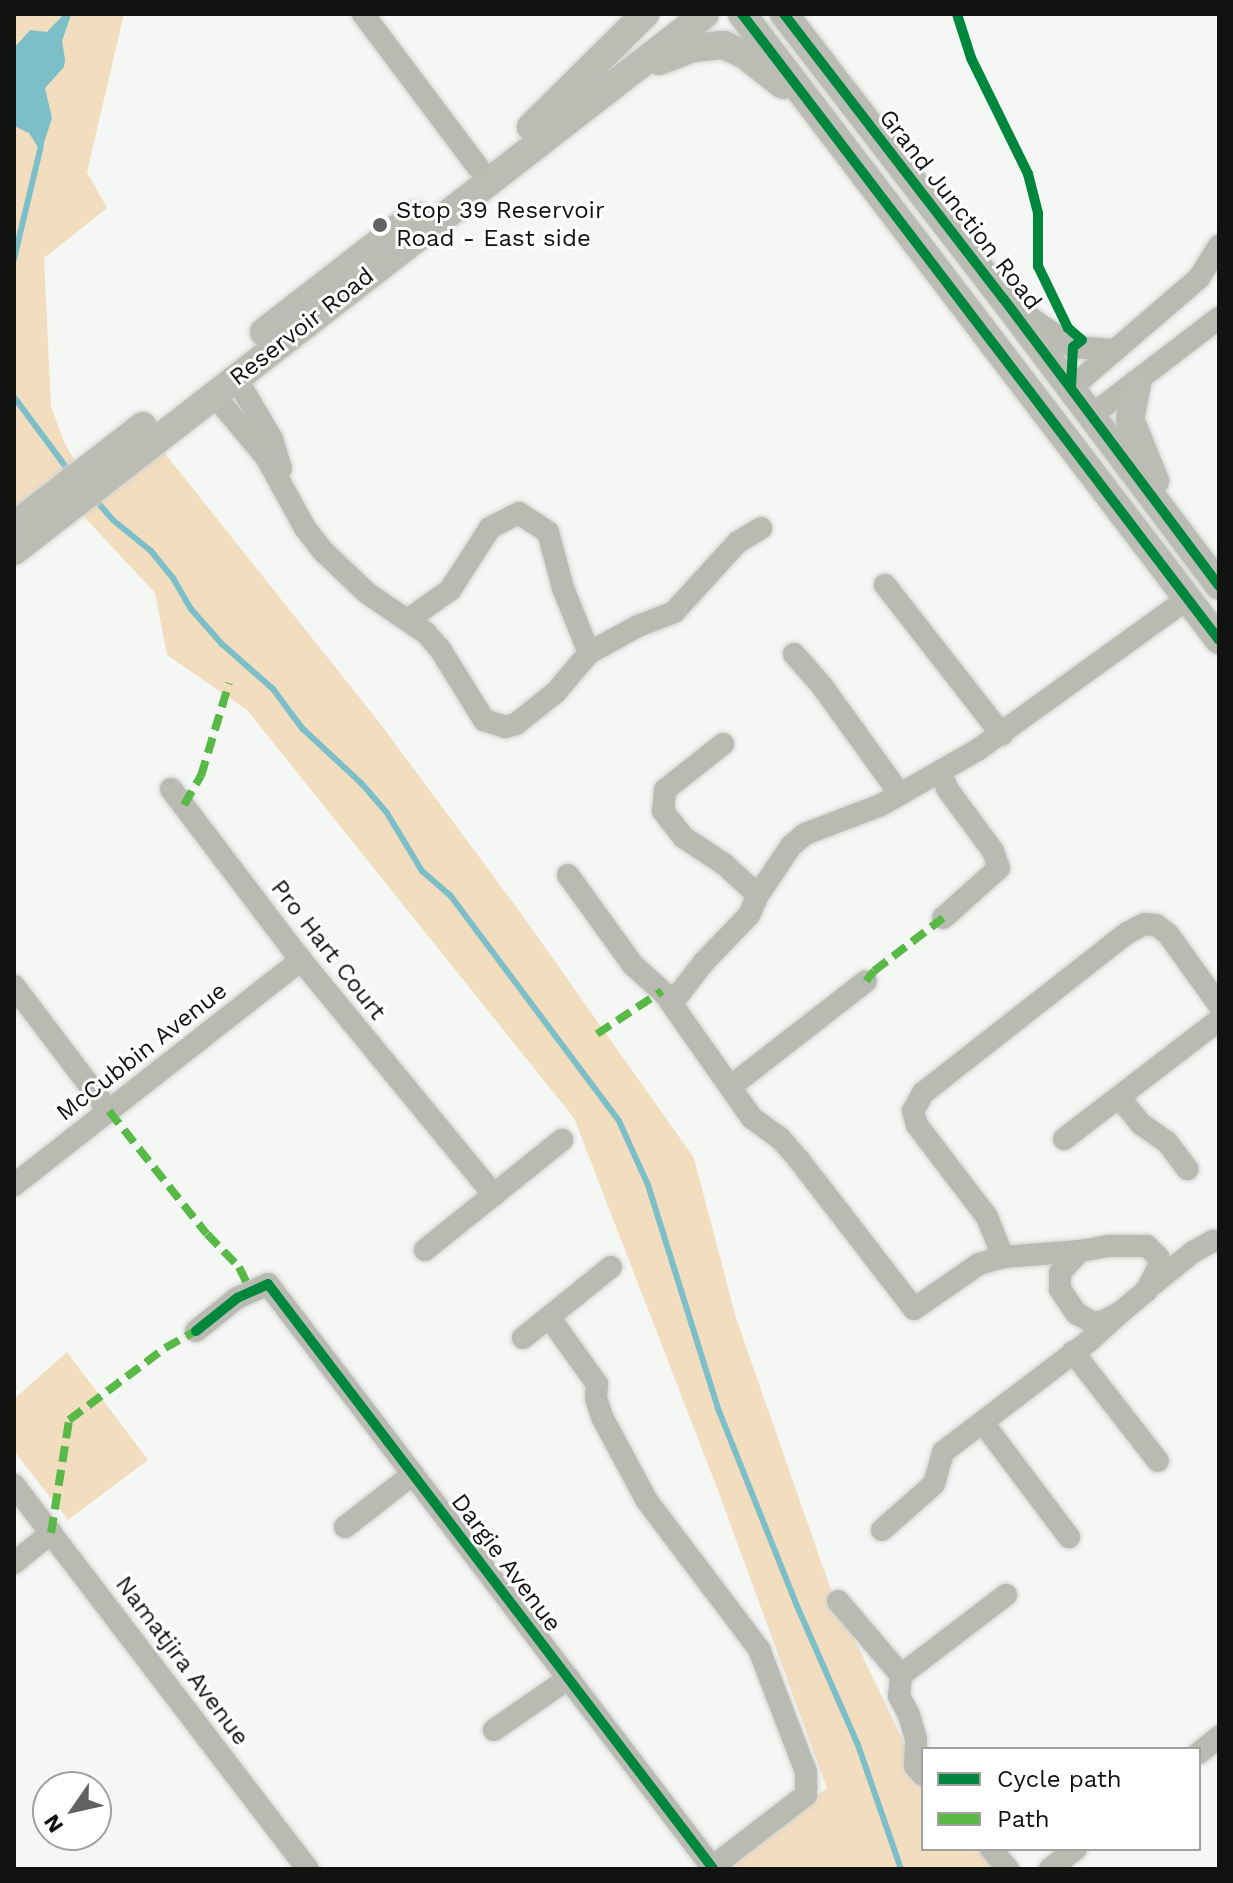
<!DOCTYPE html>
<html>
<head>
<meta charset="utf-8">
<style>
  body { margin:0 }
  #map { position:relative; width:1233px; height:1883px; overflow:hidden; background:#f5f7f5; font-family:"Work Sans",sans-serif }
  div>[style] { position:absolute }
  .green>* { inset:0; background:#f3ddbf }
  .water>* { inset:0; background:#7dbfc8 }
  .stream>* { height:6px; margin:-3px; padding:0 3px; transform-origin:3px; border-radius:3px; background:#7dbfc8 }
  .roads { filter:drop-shadow(0 0 2px #d1d3d1) drop-shadow(0 0 2px #d1d3d1) }
  .minor>* { height:22px; margin:-11px; padding:0 11px; transform-origin:11px; border-radius:11px; background:#b9bab1 }
  .major>* { height:28px; margin:-14px; padding:0 14px; transform-origin:14px; border-radius:14px; background:#bbbcb4 }
  .quiet>* { height:8px; margin-top:-4px; transform-origin:0; background:repeating-linear-gradient(90deg,#58b947 0 16px,transparent 0 24px) }
  .cycleway>* { height:10px; margin:-5px; padding:0 5px; transform-origin:5px; border-radius:5px; background:#00873e }
  .dots>* { width:22px; height:22px; translate:-50% -50%; box-sizing:border-box; border:4px solid #fff; border-radius:50% }
  span { translate:-50% -50%; white-space:nowrap; text-align:center; line-height:1.15; -webkit-text-stroke:6px #fff; paint-order:stroke }
  .street-label { font-size:24px; color:#111311 }
  .poi-label { font-size:24px; color:#111311 }
  .left { translate:0 -50%; text-align:left }
  .frame { position:absolute; inset:0; border:16px solid #111311; pointer-events:none }
  .legend { position:absolute; left:921px; top:1747px; width:280px; height:104px; box-sizing:border-box; background:#fff; border:2px solid #a0a1a0; margin:0; padding:10px 14px; list-style:none; font-size:24px; color:#111311 }
  .legend li { display:flex; align-items:center; gap:16px; height:40px }
  .legend b { width:40px; border:2px solid #a0a1a0 }
  .north { position:absolute; left:32px; top:1771px; width:80px; height:80px; box-sizing:border-box; background:#fff; border:2px solid #a0a1a0; border-radius:50%; rotate:236deg; font-size:22px; font-weight:700; line-height:32px; text-align:center; color:#111311 }
  .north::after { content:''; display:block; margin:auto; width:28px; height:36px; background:#616361; clip-path:polygon(50% 0,100% 100%,50% 72%,0 100%) }
</style>
</head>
<body>
<div id="map">
  <div class="green">
    <i style="clip-path:polygon(14px 14px,124px 14px,87px 172px,107px 208px,44px 258px,51px 406px,65px 444px,82px 473px,14px 526px)"></i>
    <i style="clip-path:polygon(155px 441px,379px 722px,520px 912px,694px 1158px,736px 1318px,831px 1590px,915px 1766px,923px 1776px,923px 1849px,981px 1849px,997px 1869px,720px 1869px,827px 1788px,719px 1493px,574px 1118px,247px 710px,167px 655px,155px 593px,74px 506px)"></i>
    <i style="clip-path:polygon(67px 1352px,148px 1460px,68px 1520px,14px 1451px,14px 1399px)"></i>
  </div>
  <div class="water">
    <i style="clip-path:polygon(64px 14px,71px 15px,62px 41px,65px 59px,64px 67px,45px 88px,52px 118px,41px 152px,29px 133px,14px 126px,14px 48px,30px 30px,47px 32px)"></i>
  </div>
  <div class="stream">
    <i style="left:14px;top:259px;width:116px;rotate:-76.6deg"></i>
    <i style="left:14px;top:397px;width:92px;rotate:53.4deg"></i>
    <i style="left:93px;top:497px;width:30px;rotate:49deg"></i>
    <i style="left:113px;top:520px;width:49px;rotate:39.2deg"></i>
    <i style="left:151px;top:551px;width:35px;rotate:51deg"></i>
    <i style="left:173px;top:578px;width:36px;rotate:60deg"></i>
    <i style="left:191px;top:609px;width:47px;rotate:48.5deg"></i>
    <i style="left:222px;top:644px;width:68px;rotate:41.4deg"></i>
    <i style="left:273px;top:689px;width:49px;rotate:53.4deg"></i>
    <i style="left:302px;top:728px;width:82px;rotate:43deg"></i>
    <i style="left:362px;top:784px;width:38px;rotate:49deg"></i>
    <i style="left:387px;top:813px;width:68px;rotate:58.9deg"></i>
    <i style="left:422px;top:871px;width:37px;rotate:41deg"></i>
    <i style="left:450px;top:895px;width:282px;rotate:53.2deg"></i>
    <i style="left:619px;top:1121px;width:70px;rotate:65.6deg"></i>
    <i style="left:648px;top:1185px;width:237px;rotate:72.6deg"></i>
    <i style="left:719px;top:1411px;width:210px;rotate:68.2deg"></i>
    <i style="left:797px;top:1606px;width:152px;rotate:66.3deg"></i>
    <i style="left:858px;top:1745px;width:131px;rotate:70.9deg"></i>
  </div>
  <div class="roads">
    <div class="minor">
      <i style="left:363px;top:14px;width:191px;rotate:53.1deg"></i>
      <i style="left:1019px;top:310px;width:65px;rotate:34.4deg"></i>
      <i style="left:1073px;top:347px;width:41px;rotate:4.2deg"></i>
      <i style="left:236px;top:378px;width:71px;rotate:59.5deg"></i>
      <i style="left:272px;top:439px;width:31px;rotate:73deg"></i>
      <i style="left:1071px;top:388px;width:169px;rotate:-40.7deg"></i>
      <i style="left:1199px;top:278px;width:38px;rotate:-58deg"></i>
      <i style="left:214px;top:395px;width:81px;rotate:50deg"></i>
      <i style="left:266px;top:457px;width:81px;rotate:61.2deg"></i>
      <i style="left:305px;top:528px;width:31px;rotate:52deg"></i>
      <i style="left:324px;top:552px;width:59px;rotate:43.6deg"></i>
      <i style="left:367px;top:593px;width:71px;rotate:34.1deg"></i>
      <i style="left:426px;top:633px;width:21px;rotate:49deg"></i>
      <i style="left:440px;top:649px;width:84px;rotate:58.2deg"></i>
      <i style="left:484px;top:720px;width:22px;rotate:18deg"></i>
      <i style="left:505px;top:727px;width:11px;rotate:-15deg"></i>
      <i style="left:516px;top:724px;width:51px;rotate:-38.7deg"></i>
      <i style="left:556px;top:692px;width:51px;rotate:-49.8deg"></i>
      <i style="left:589px;top:653px;width:70px;rotate:-111.8deg"></i>
      <i style="left:563px;top:588px;width:58px;rotate:-105deg"></i>
      <i style="left:548px;top:532px;width:35px;rotate:-147deg"></i>
      <i style="left:519px;top:513px;width:33px;rotate:153deg"></i>
      <i style="left:490px;top:528px;width:74px;rotate:122.8deg"></i>
      <i style="left:450px;top:590px;width:50px;rotate:144.7deg"></i>
      <i style="left:1092px;top:415px;width:160px;rotate:-37.4deg"></i>
      <i style="left:885px;top:585px;width:190px;rotate:52deg"></i>
      <i style="left:589px;top:653px;width:56px;rotate:-28.9deg"></i>
      <i style="left:638px;top:626px;width:39px;rotate:-21deg"></i>
      <i style="left:674px;top:612px;width:95px;rotate:-47.6deg"></i>
      <i style="left:738px;top:542px;width:27px;rotate:-31deg"></i>
      <i style="left:794px;top:654px;width:43px;rotate:48.8deg"></i>
      <i style="left:822px;top:686px;width:133px;rotate:54.2deg"></i>
      <i style="left:723px;top:744px;width:74px;rotate:141.6deg"></i>
      <i style="left:665px;top:790px;width:21px;rotate:95deg"></i>
      <i style="left:663px;top:811px;width:33px;rotate:52deg"></i>
      <i style="left:683px;top:837px;width:49px;rotate:33.4deg"></i>
      <i style="left:724px;top:864px;width:46px;rotate:42.4deg"></i>
      <i style="left:941px;top:773px;width:18px;rotate:68deg"></i>
      <i style="left:948px;top:790px;width:76px;rotate:53.6deg"></i>
      <i style="left:993px;top:851px;width:18px;rotate:71deg"></i>
      <i style="left:999px;top:868px;width:75px;rotate:138.2deg"></i>
      <i style="left:171px;top:789px;width:215px;rotate:52.8deg"></i>
      <i style="left:301px;top:960px;width:304px;rotate:50.6deg"></i>
      <i style="left:568px;top:875px;width:111px;rotate:54.2deg"></i>
      <i style="left:633px;top:965px;width:42px;rotate:42.1deg"></i>
      <i style="left:664px;top:993px;width:153px;rotate:54.9deg"></i>
      <i style="left:752px;top:1118px;width:34px;rotate:36deg"></i>
      <i style="left:780px;top:1138px;width:29px;rotate:49deg"></i>
      <i style="left:799px;top:1160px;width:188px;rotate:52.3deg"></i>
      <i style="left:914px;top:1309px;width:79px;rotate:-34.7deg"></i>
      <i style="left:979px;top:1264px;width:25px;rotate:-16deg"></i>
      <i style="left:1003px;top:1257px;width:77px;rotate:-4.5deg"></i>
      <i style="left:14px;top:986px;width:157px;rotate:52.8deg"></i>
      <i style="left:672px;top:1003px;width:52px;rotate:-52deg"></i>
      <i style="left:704px;top:962px;width:65px;rotate:-46.2deg"></i>
      <i style="left:749px;top:915px;width:22px;rotate:-66deg"></i>
      <i style="left:758px;top:895px;width:59px;rotate:-56deg"></i>
      <i style="left:791px;top:846px;width:18px;rotate:-41deg"></i>
      <i style="left:805px;top:834px;width:81px;rotate:-20.9deg"></i>
      <i style="left:881px;top:805px;width:113px;rotate:-29.7deg"></i>
      <i style="left:979px;top:749px;width:256px;rotate:-35.8deg"></i>
      <i style="left:730px;top:1087px;width:172px;rotate:-37.9deg"></i>
      <i style="left:1119px;top:1097px;width:35px;rotate:51deg"></i>
      <i style="left:1141px;top:1124px;width:32px;rotate:35deg"></i>
      <i style="left:1167px;top:1142px;width:34px;rotate:53deg"></i>
      <i style="left:1064px;top:1139px;width:195px;rotate:-37.5deg"></i>
      <i style="left:14px;top:1185px;width:365px;rotate:-38.1deg"></i>
      <i style="left:1109px;top:1246px;width:38px"></i>
      <i style="left:1147px;top:1246px;width:16px;rotate:45deg"></i>
      <i style="left:1158px;top:1257px;width:9px;rotate:84deg"></i>
      <i style="left:1159px;top:1266px;width:28px;rotate:117deg"></i>
      <i style="left:1146px;top:1291px;width:33px;rotate:140deg"></i>
      <i style="left:1121px;top:1312px;width:21px;rotate:152deg"></i>
      <i style="left:1102px;top:1322px;width:10px;rotate:180deg"></i>
      <i style="left:1092px;top:1322px;width:18px;rotate:-151deg"></i>
      <i style="left:1076px;top:1313px;width:29px;rotate:-124deg"></i>
      <i style="left:1060px;top:1289px;width:16px;rotate:-90deg"></i>
      <i style="left:1060px;top:1273px;width:30px;rotate:-48deg"></i>
      <i style="left:1080px;top:1251px;width:29px;rotate:-10deg"></i>
      <i style="left:425px;top:1250px;width:176px;rotate:-38.8deg"></i>
      <i style="left:1003px;top:1257px;width:43px;rotate:-111.8deg"></i>
      <i style="left:987px;top:1217px;width:116px;rotate:-127.3deg"></i>
      <i style="left:917px;top:1125px;width:15px;rotate:-106deg"></i>
      <i style="left:913px;top:1111px;width:21px;rotate:-61deg"></i>
      <i style="left:923px;top:1093px;width:259px;rotate:-38.1deg"></i>
      <i style="left:1127px;top:933px;width:20px;rotate:-27deg"></i>
      <i style="left:1145px;top:924px;width:11px;rotate:5deg"></i>
      <i style="left:1156px;top:925px;width:15px;rotate:37deg"></i>
      <i style="left:1168px;top:934px;width:87px;rotate:54.3deg"></i>
      <i style="left:1152px;top:1285px;width:53px;rotate:-38.8deg"></i>
      <i style="left:1193px;top:1252px;width:23px;rotate:-29deg"></i>
      <i style="left:549px;top:1317px;width:82px;rotate:54.4deg"></i>
      <i style="left:597px;top:1384px;width:14px;rotate:94deg"></i>
      <i style="left:596px;top:1398px;width:20px;rotate:72deg"></i>
      <i style="left:602px;top:1417px;width:95px;rotate:61.8deg"></i>
      <i style="left:647px;top:1501px;width:186px;rotate:52.9deg"></i>
      <i style="left:759px;top:1649px;width:132px;rotate:69.1deg"></i>
      <i style="left:806px;top:1772px;width:23px;rotate:90deg"></i>
      <i style="left:806px;top:1795px;width:121px;rotate:142.4deg"></i>
      <i style="left:196px;top:1331px;width:53px;rotate:-38.8deg"></i>
      <i style="left:237px;top:1298px;width:34px;rotate:-24deg"></i>
      <i style="left:268px;top:1284px;width:733px;rotate:52.71deg"></i>
      <i style="left:523px;top:1338px;width:113px;rotate:-38.9deg"></i>
      <i style="left:1073px;top:1352px;width:138px;rotate:52.1deg"></i>
      <i style="left:983px;top:1423px;width:143px;rotate:53deg"></i>
      <i style="left:14px;top:1485px;width:484px;rotate:52.6deg"></i>
      <i style="left:345px;top:1527px;width:86px;rotate:-37.9deg"></i>
      <i style="left:882px;top:1530px;width:69px;rotate:-41.5deg"></i>
      <i style="left:934px;top:1484px;width:33px;rotate:-74deg"></i>
      <i style="left:943px;top:1452px;width:183px;rotate:-37.2deg"></i>
      <i style="left:1089px;top:1341px;width:43px;rotate:-42.2deg"></i>
      <i style="left:14px;top:1563px;width:48px;rotate:-39deg"></i>
      <i style="left:838px;top:1601px;width:97px;rotate:49.6deg"></i>
      <i style="left:901px;top:1675px;width:21px;rotate:95deg"></i>
      <i style="left:899px;top:1696px;width:21px;rotate:62deg"></i>
      <i style="left:909px;top:1715px;width:26px;rotate:74deg"></i>
      <i style="left:916px;top:1740px;width:26px;rotate:92deg"></i>
      <i style="left:915px;top:1766px;width:12px;rotate:48deg"></i>
      <i style="left:901px;top:1675px;width:132px;rotate:-37.3deg"></i>
      <i style="left:494px;top:1730px;width:91px;rotate:-34.7deg"></i>
      <i style="left:1199px;top:1753px;width:26px;rotate:-39deg"></i>
      <i style="left:991px;top:1849px;width:26px;rotate:50deg"></i>
      <i style="left:1050px;top:1869px;width:33px;rotate:-38deg"></i>
    </div>
    <div class="major">
      <i style="left:742px;top:14px;width:787px;rotate:52.69deg"></i>
      <i style="left:784px;top:14px;width:359px;rotate:52.4deg"></i>
      <i style="left:1003px;top:298px;width:360px;rotate:53.1deg"></i>
      <i style="left:659px;top:61px;width:36px;rotate:-21deg"></i>
      <i style="left:693px;top:48px;width:31px;rotate:-6deg"></i>
      <i style="left:724px;top:45px;width:23px;rotate:25deg"></i>
      <i style="left:745px;top:55px;width:48px;rotate:38.3deg"></i>
      <i style="left:531px;top:127px;width:161px;rotate:-44.7deg"></i>
      <i style="left:264px;top:332px;width:191px;rotate:-37.8deg"></i>
      <i style="left:1137px;top:384px;width:36px;rotate:101deg"></i>
      <i style="left:1130px;top:419px;width:67px;rotate:68deg"></i>
      <i style="left:14px;top:526px;width:163px;rotate:-37.8deg"></i>
      <i style="left:14px;top:551px;width:875px;rotate:-37.85deg"></i>
    </div>
  </div>
  <div class="quiet">
    <i style="left:184px;top:805px;width:34px;rotate:-60deg"></i>
    <i style="left:201px;top:776px;width:97px;rotate:-73.2deg"></i>
    <i style="left:866px;top:981px;width:13px;rotate:-51deg"></i>
    <i style="left:874px;top:971px;width:87px;rotate:-37.5deg"></i>
    <i style="left:597px;top:1034px;width:78px;rotate:-33.5deg"></i>
    <i style="left:109px;top:1111px;width:157px;rotate:51.5deg"></i>
    <i style="left:207px;top:1234px;width:46px;rotate:45.9deg"></i>
    <i style="left:239px;top:1267px;width:28px;rotate:64deg"></i>
    <i style="left:51px;top:1533px;width:114px;rotate:-80.9deg"></i>
    <i style="left:69px;top:1420px;width:120px;rotate:-36.9deg"></i>
    <i style="left:165px;top:1348px;width:35px;rotate:-29deg"></i>
  </div>
  <div class="cycleway">
    <i style="left:742px;top:14px;width:787px;rotate:52.69deg"></i>
    <i style="left:784px;top:14px;width:359px;rotate:52.4deg"></i>
    <i style="left:1003px;top:298px;width:360px;rotate:53.1deg"></i>
    <i style="left:957px;top:14px;width:46px;rotate:72.3deg"></i>
    <i style="left:971px;top:58px;width:129px;rotate:63.8deg"></i>
    <i style="left:1028px;top:174px;width:40px;rotate:75.6deg"></i>
    <i style="left:1038px;top:213px;width:53px;rotate:90deg"></i>
    <i style="left:1038px;top:266px;width:69px;rotate:64.2deg"></i>
    <i style="left:1068px;top:328px;width:18px;rotate:41deg"></i>
    <i style="left:1082px;top:340px;width:11px;rotate:142deg"></i>
    <i style="left:1073px;top:347px;width:41px;rotate:92.8deg"></i>
    <i style="left:196px;top:1331px;width:53px;rotate:-38.8deg"></i>
    <i style="left:237px;top:1298px;width:34px;rotate:-24deg"></i>
    <i style="left:268px;top:1284px;width:733px;rotate:52.71deg"></i>
  </div>
  <div class="dots">
    <i style="left:380px;top:225px;background:#616361"></i>
  </div>
  <div class="street-label">
    <span style="left:960px;top:210px;rotate:52deg">Grand Junction Road</span>
    <span style="left:302px;top:327px;rotate:-38deg">Reservoir Road</span>
    <span style="left:328px;top:950px;rotate:52deg">Pro Hart Court</span>
    <span style="left:142px;top:1052px;rotate:-38deg">McCubbin Avenue</span>
    <span style="left:506px;top:1563px;rotate:53deg">Dargie Avenue</span>
    <span style="left:182px;top:1661px;rotate:53deg">Namatjira Avenue</span>
  </div>
  <div class="poi-label">
    <span class="left" style="left:396px;top:225px">Stop 39 Reservoir<br>Road - East side</span>
  </div>
  <div class="frame"></div>
  <ul class="legend">
  <li><b style="height:10px;background:#00873e"></b>Cycle path</li>
  <li><b style="height:10px;background:#58b947"></b>Path</li>
  </ul>
  <div class="north">N</div>
</div>
</body>
</html>
